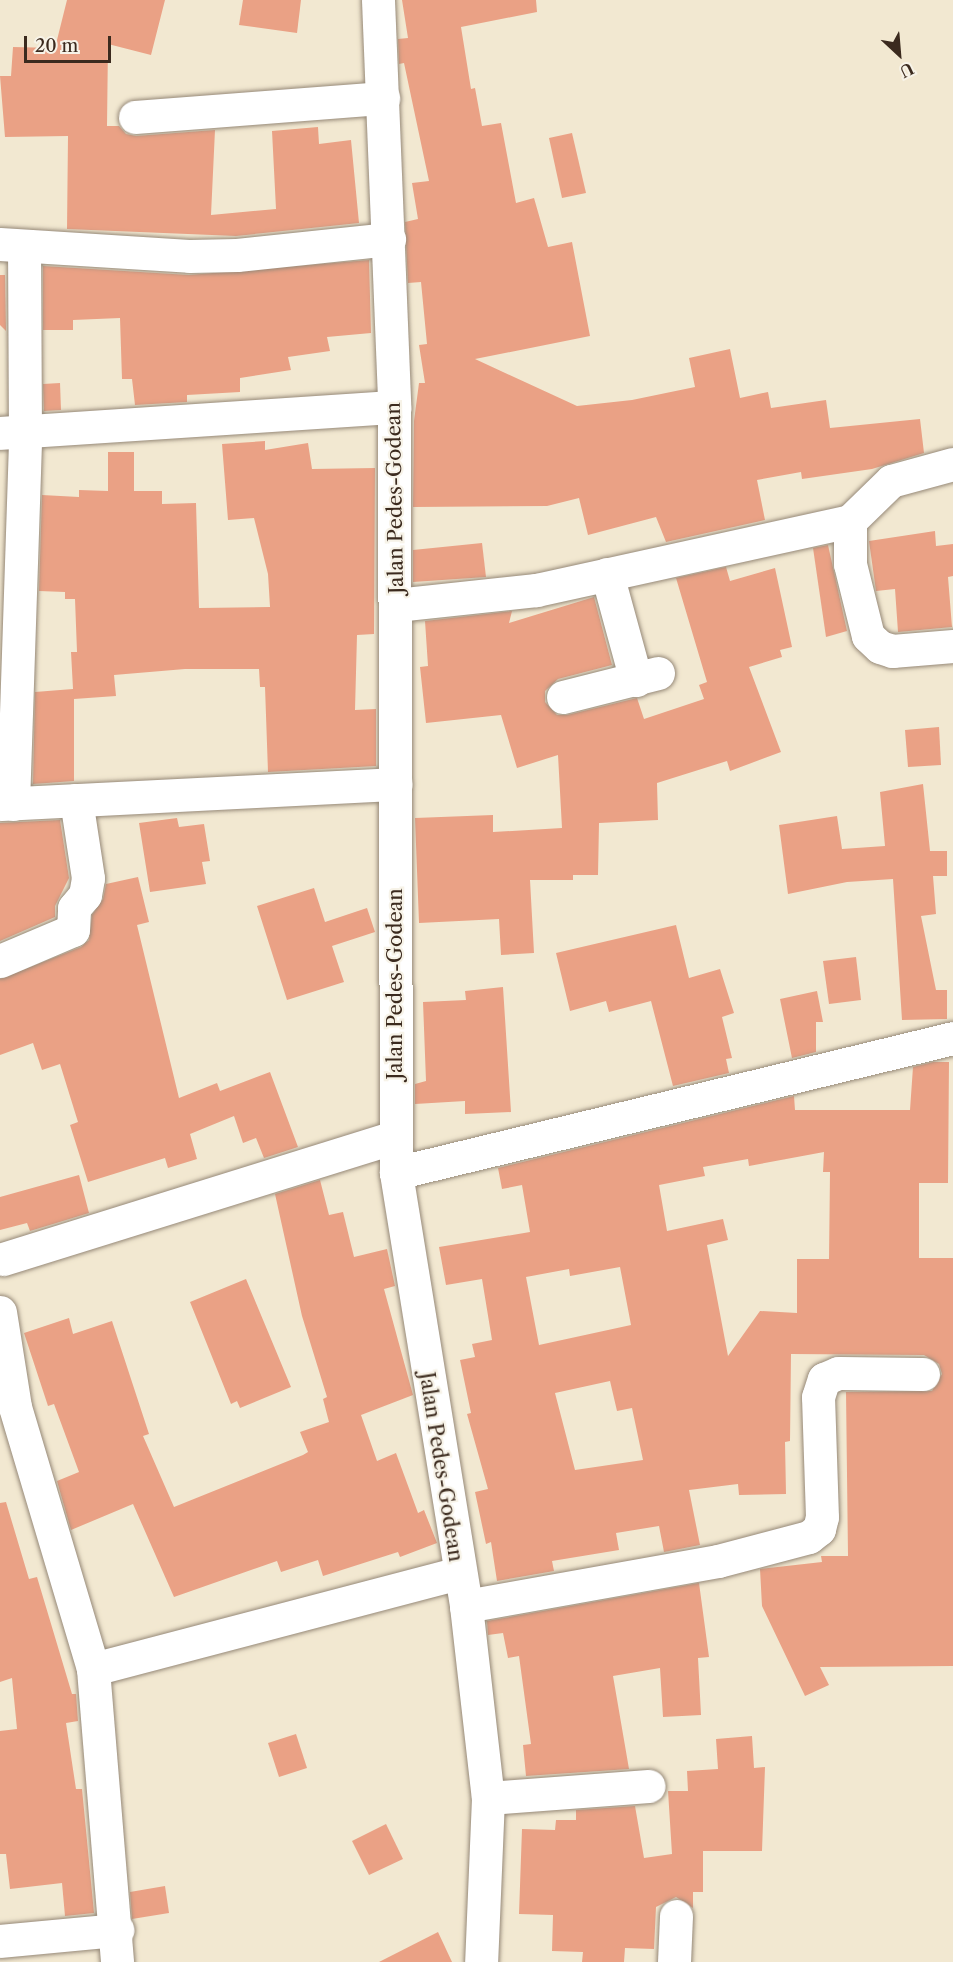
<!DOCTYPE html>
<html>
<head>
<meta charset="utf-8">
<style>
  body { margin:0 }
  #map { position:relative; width:953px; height:1962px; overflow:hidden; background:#f2e8d1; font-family:"Libre Caslon Text",serif }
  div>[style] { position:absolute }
  .building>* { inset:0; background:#eaa185 }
  .roads { filter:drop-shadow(0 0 2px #968978) drop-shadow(0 0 2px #968978) }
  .minor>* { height:33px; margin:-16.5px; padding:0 16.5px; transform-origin:16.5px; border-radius:16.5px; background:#fff }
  span { translate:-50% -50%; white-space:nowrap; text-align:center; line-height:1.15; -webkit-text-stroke:4.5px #f7f3e8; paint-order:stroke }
  .street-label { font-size:20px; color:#3b2a1e }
  .north { position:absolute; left:869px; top:24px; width:60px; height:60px; -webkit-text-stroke:4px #f7f3e8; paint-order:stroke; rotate:154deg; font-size:16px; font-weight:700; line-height:24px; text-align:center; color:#3b2a1e }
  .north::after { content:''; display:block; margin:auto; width:21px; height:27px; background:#3b2a1e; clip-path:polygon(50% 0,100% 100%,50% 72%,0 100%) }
  .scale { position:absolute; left:24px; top:36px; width:87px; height:27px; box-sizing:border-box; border:3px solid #3b2a1e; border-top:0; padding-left:8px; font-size:18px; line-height:21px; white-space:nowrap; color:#3b2a1e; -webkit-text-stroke:4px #f7f3e8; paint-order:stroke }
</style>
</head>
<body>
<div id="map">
  <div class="building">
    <i style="clip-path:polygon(67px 0,165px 0,151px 55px,108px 44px,107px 126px,119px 126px,126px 134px,136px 136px,215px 130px,211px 215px,276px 209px,272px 131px,318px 127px,319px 144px,351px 140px,359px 223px,236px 236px,67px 229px,68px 136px,5px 137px,0 76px,11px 76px,13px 47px,55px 48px)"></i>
    <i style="clip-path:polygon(243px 0,301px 0,297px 33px,239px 25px)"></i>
    <i style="clip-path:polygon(402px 0,536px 0,537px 12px,461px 27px,471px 89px,475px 88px,482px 126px,501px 123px,516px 203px,534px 198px,548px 247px,572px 242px,590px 336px,475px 359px,577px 406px,632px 400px,695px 387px,689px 358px,730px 349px,740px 398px,768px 392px,771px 408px,826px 400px,830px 428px,920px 419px,924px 453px,872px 469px,802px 479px,801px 472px,757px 480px,765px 520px,666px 542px,656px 517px,588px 535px,579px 498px,547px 506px,413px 507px,414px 421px,419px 383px,425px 383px,419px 345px,427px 344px,421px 282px,408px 283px,405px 222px,418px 219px,412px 183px,429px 181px,404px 63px,399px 64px,398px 39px,408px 38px)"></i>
    <i style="clip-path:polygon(572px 133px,586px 193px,562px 198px,549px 138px)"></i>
    <i style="clip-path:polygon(369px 260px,371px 333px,327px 337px,330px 351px,288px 357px,291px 370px,240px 378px,240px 392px,187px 395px,187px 402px,135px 405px,132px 379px,122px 379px,120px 318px,73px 320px,73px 330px,43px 330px,43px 266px,189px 275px)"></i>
    <i style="clip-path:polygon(0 275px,5px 275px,6px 331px,0 325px)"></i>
    <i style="clip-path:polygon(60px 383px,61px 410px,44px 411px,43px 384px)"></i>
    <i style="clip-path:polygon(265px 441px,265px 450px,308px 443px,312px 469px,375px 468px,374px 634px,357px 635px,355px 710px,376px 709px,376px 766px,268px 772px,265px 687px,260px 687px,259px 669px,185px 669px,114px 675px,116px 696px,74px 699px,74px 781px,33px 784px,35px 692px,73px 689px,71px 652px,77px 652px,75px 599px,65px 599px,65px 592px,39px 591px,42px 495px,79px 497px,79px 490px,108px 491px,108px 452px,134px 452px,134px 491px,162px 491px,162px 504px,196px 503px,199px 608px,270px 607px,268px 574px,254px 518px,228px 520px,222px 444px)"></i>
    <i style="clip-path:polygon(935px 531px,936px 546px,953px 544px,953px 576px,948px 577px,952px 627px,898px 632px,895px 589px,876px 591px,869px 541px)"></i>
    <i style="clip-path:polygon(482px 543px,486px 577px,413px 582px,413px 550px)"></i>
    <i style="clip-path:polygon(828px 545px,847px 631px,826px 637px,813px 548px)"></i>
    <i style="clip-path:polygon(726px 567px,730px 581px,775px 568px,792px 647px,780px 650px,782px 657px,749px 667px,781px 752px,730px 771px,727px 761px,657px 783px,658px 820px,599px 823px,598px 875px,573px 875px,573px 880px,530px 880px,534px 953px,501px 955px,499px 919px,419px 923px,415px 818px,493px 815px,493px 832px,562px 828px,558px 755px,517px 768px,501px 715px,426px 723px,420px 667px,428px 666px,425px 621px,512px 611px,509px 623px,594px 597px,612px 665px,558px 679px,545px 691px,545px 702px,557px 715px,567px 715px,637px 698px,644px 719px,704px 699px,699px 685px,707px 682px,676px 578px)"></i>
    <i style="clip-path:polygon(939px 727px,941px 765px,908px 767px,905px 730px)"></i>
    <i style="clip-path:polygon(923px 784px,930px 851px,947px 851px,947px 876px,933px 876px,936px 914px,921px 916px,936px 990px,947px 990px,947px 1019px,902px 1020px,893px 879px,847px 882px,788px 894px,779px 825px,837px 816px,842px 849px,885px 846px,880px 792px)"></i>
    <i style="clip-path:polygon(177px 818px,179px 827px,204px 824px,210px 861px,202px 862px,206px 884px,150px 892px,139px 823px)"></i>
    <i style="clip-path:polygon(60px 820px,69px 878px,55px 906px,55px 917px,0 941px,0 823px)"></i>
    <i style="clip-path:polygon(138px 877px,149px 922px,137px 925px,179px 1098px,217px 1083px,220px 1091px,270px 1072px,298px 1147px,264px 1158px,256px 1138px,243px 1143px,234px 1116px,190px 1134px,197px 1159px,168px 1168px,165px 1158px,88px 1182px,70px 1125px,78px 1122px,60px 1064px,42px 1070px,33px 1043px,0 1055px,0 979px,81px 947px,89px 940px,92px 915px,103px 899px,106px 884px)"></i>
    <i style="clip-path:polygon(314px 888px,325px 922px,367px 908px,375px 932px,332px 946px,344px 982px,287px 1000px,257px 906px)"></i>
    <i style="clip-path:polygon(676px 925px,689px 978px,720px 969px,734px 1013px,722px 1017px,732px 1058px,726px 1059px,729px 1073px,673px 1086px,651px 1001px,609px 1012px,606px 1001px,570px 1011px,556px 953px)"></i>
    <i style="clip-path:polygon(856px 957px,861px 1000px,829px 1004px,823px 961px)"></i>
    <i style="clip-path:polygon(503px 987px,511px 1112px,465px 1114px,465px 1101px,415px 1104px,415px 1084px,426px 1081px,423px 1002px,466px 1000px,465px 991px)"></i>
    <i style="clip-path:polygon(817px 991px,823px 1022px,816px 1022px,816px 1052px,792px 1058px,780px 999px)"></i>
    <i style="clip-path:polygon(evenodd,933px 1062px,949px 1062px,948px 1183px,919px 1183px,919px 1258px,953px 1258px,953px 1666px,820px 1667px,829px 1685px,805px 1696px,762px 1606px,760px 1569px,822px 1562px,821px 1556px,848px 1556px,846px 1392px,932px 1391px,942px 1374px,939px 1364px,924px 1355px,791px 1354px,790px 1441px,785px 1442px,786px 1494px,739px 1495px,738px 1484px,689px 1490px,700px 1545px,664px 1552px,659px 1526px,616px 1533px,619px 1550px,552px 1561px,554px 1571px,497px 1581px,491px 1542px,486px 1544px,475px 1492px,488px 1489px,467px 1414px,471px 1413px,460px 1360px,475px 1357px,472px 1344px,492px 1340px,482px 1279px,446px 1285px,439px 1247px,530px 1232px,522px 1185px,502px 1189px,498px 1168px,794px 1096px,795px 1110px,910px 1110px,913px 1067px,933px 1062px,824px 1152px,823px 1172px,830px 1172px,829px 1259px,797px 1259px,797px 1313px,760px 1311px,728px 1356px,707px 1245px,728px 1240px,723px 1219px,667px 1231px,659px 1185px,705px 1176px,703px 1167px,748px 1159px,749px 1166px,824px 1152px,933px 1062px,620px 1267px,631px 1325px,539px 1345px,526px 1277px,569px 1269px,570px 1276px,620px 1267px,933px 1062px,610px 1381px,617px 1411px,632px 1408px,643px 1460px,575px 1470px,555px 1393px,610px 1381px)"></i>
    <i style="clip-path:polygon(79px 1175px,89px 1213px,30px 1231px,27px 1223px,0 1230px,0 1197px)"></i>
    <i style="clip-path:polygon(320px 1180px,329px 1215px,343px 1212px,354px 1257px,387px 1249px,395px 1286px,384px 1289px,413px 1395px,361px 1415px,377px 1461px,396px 1453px,418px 1513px,424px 1510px,437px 1543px,400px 1557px,398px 1552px,323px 1576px,318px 1560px,281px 1572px,277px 1561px,174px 1597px,133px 1504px,71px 1530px,57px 1481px,79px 1472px,54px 1404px,48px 1406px,24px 1333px,69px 1318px,73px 1334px,112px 1321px,149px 1434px,143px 1436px,174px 1507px,303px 1455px,308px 1452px,300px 1432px,329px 1422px,323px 1399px,327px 1397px,302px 1316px,275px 1194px)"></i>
    <i style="clip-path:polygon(246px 1279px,291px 1387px,240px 1408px,237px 1401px,231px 1404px,190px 1302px)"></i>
    <i style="clip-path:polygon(6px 1502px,29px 1579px,37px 1577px,72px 1694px,76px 1694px,78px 1721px,66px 1723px,76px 1789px,82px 1789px,94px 1913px,65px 1916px,62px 1883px,10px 1889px,6px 1854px,0 1854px,0 1731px,17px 1729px,12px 1678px,0 1682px,0 1503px)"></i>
    <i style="clip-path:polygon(699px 1583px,709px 1657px,698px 1658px,701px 1715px,663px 1717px,660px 1668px,613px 1676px,629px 1769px,526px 1776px,523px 1745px,531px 1744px,519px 1656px,508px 1658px,503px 1633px,488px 1635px,487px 1621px)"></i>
    <i style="clip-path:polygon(296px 1734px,307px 1768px,279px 1777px,268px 1743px)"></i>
    <i style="clip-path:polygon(752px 1736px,754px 1768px,765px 1767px,762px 1851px,703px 1851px,703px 1892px,693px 1892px,693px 1908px,676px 1897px,656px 1907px,654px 1949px,625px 1948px,624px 1962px,582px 1962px,583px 1952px,552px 1951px,553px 1915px,519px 1914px,522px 1829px,555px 1830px,556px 1820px,576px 1820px,576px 1810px,635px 1806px,644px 1858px,672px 1854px,668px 1791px,688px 1791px,687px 1771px,718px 1769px,716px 1739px)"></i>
    <i style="clip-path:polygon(386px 1824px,403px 1859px,369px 1875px,352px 1841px)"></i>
    <i style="clip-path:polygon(165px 1886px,169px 1913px,132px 1919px,130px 1892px)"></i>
    <i style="clip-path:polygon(438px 1932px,452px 1962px,379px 1962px)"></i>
  </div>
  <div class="roads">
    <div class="minor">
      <i style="left:378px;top:0;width:407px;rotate:87.7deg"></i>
      <i style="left:394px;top:407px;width:766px;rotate:89.85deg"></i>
      <i style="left:396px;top:1173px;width:439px;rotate:80.8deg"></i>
      <i style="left:466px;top:1606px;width:193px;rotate:83.5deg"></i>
      <i style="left:488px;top:1798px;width:164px;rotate:92.4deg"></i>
      <i style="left:135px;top:117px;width:249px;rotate:-4.4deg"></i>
      <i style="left:0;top:244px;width:189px;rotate:3.6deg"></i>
      <i style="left:189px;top:256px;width:48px;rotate:-1.2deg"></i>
      <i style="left:237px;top:255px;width:153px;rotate:-6deg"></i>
      <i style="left:0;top:433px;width:395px;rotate:-3.8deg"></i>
      <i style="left:953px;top:464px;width:64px;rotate:164.7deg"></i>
      <i style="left:891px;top:481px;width:57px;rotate:135.7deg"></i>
      <i style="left:850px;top:521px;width:43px;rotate:90deg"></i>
      <i style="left:850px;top:564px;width:74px;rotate:76deg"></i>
      <i style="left:868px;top:636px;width:16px;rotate:43deg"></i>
      <i style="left:880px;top:647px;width:13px;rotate:18deg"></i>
      <i style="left:892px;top:651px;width:61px;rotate:-4.7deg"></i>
      <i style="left:607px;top:574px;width:110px;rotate:74.7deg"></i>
      <i style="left:396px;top:605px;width:141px;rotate:-6.1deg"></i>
      <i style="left:536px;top:590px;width:321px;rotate:-12.4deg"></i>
      <i style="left:563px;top:697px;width:98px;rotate:-14.2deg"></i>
      <i style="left:0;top:804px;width:396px;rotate:-2.9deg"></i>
      <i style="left:13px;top:804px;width:370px;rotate:-88.1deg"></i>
      <i style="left:25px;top:434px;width:187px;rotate:-90.3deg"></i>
      <i style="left:0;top:961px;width:79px;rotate:-23deg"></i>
      <i style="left:73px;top:930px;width:22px;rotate:-87deg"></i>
      <i style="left:74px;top:908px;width:17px;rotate:-50deg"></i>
      <i style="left:85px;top:895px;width:17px;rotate:-80deg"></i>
      <i style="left:88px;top:878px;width:79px;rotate:-98.7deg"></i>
      <i style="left:396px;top:1173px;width:573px;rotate:-13.62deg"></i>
      <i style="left:3px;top:1259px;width:411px;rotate:-17.3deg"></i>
      <i style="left:0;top:1312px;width:96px;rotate:81deg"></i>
      <i style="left:15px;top:1407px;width:273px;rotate:73.4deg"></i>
      <i style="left:93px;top:1669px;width:294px;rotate:85.3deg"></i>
      <i style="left:466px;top:1606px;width:256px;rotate:-10.1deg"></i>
      <i style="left:718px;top:1561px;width:94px;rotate:-14.8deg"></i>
      <i style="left:809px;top:1537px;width:13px;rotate:-39deg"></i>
      <i style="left:819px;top:1529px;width:12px;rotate:-76deg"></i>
      <i style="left:822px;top:1517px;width:120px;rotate:-91.9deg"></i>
      <i style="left:818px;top:1397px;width:19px;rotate:-72deg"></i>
      <i style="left:824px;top:1379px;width:15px;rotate:-23deg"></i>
      <i style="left:838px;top:1373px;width:85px;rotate:0.7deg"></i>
      <i style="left:93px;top:1669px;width:377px;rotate:-14.7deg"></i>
      <i style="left:488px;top:1798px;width:161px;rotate:-4.3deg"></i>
      <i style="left:0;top:1941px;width:118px;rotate:-5.4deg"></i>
      <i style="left:674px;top:1962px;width:46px;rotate:-87.5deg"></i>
    </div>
  </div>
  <div class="street-label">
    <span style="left:395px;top:498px;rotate:-91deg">Jalan Pedes-Godean</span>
    <span style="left:395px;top:984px;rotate:-90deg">Jalan Pedes-Godean</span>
    <span style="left:441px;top:1467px;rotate:81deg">Jalan Pedes-Godean</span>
  </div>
  <div class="north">U</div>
  <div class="scale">20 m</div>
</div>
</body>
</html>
